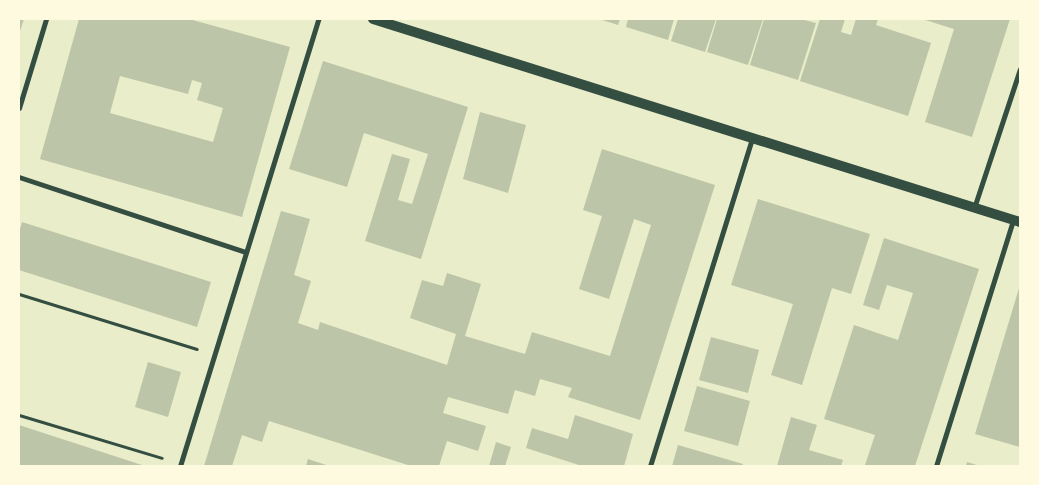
<!DOCTYPE html>
<html>
<head>
<meta charset="utf-8">
<style>
  body { margin:0 }
  #map { position:relative; width:1039px; height:485px; overflow:hidden; background:#e9edc9; font-family:Montserrat,sans-serif }
  div>[style] { position:absolute }
  .building>* { inset:0; background:#bcc5a7 }
  .path>* { height:3px; margin:-1.5px; padding:0 1.5px; transform-origin:1.5px; border-radius:1.5px; background:#344e41 }
  .minor>* { height:5px; margin:-2.5px; padding:0 2.5px; transform-origin:2.5px; border-radius:2.5px; background:#344e41 }
  .secondary>* { height:10px; margin:-5px; padding:0 5px; transform-origin:5px; border-radius:5px; background:#344e41 }
  span { translate:-50% -50%; white-space:nowrap; text-align:center; line-height:1.15; -webkit-text-stroke:4px #fefae0; paint-order:stroke }
  .frame { position:absolute; inset:0; border:20px solid #fefae0; pointer-events:none }
</style>
</head>
<body>
<div id="map">
  <div class="building">
    <i style="clip-path:polygon(19px 19px,24px 19px,19px 34px)"></i>
    <i style="clip-path:polygon(evenodd,79px 19px,189px 19px,290px 47px,242px 217px,40px 159px,79px 19px,120px 76px,188px 94px,192px 80px,202px 83px,197px 100px,223px 108px,213px 142px,110px 113px,120px 76px)"></i>
    <i style="clip-path:polygon(599px 19px,620px 19px,618px 25px)"></i>
    <i style="clip-path:polygon(628px 19px,674px 19px,668px 40px,626px 27px)"></i>
    <i style="clip-path:polygon(678px 19px,716px 19px,705px 52px,671px 41px)"></i>
    <i style="clip-path:polygon(717px 19px,763px 19px,748px 65px,707px 52px)"></i>
    <i style="clip-path:polygon(764px 19px,801px 19px,816px 23px,798px 80px,750px 65px)"></i>
    <i style="clip-path:polygon(820px 19px,845px 19px,841px 32px,851px 35px,856px 19px,878px 19px,876px 25px,931px 43px,908px 116px,800px 81px)"></i>
    <i style="clip-path:polygon(922px 19px,1010px 19px,972px 137px,925px 122px,954px 29px)"></i>
    <i style="clip-path:polygon(323px 61px,468px 107px,421px 259px,365px 241px,392px 154px,410px 159px,398px 200px,412px 204px,428px 154px,364px 133px,347px 187px,289px 169px)"></i>
    <i style="clip-path:polygon(480px 112px,526px 125px,508px 193px,463px 179px)"></i>
    <i style="clip-path:polygon(602px 149px,715px 185px,640px 420px,568px 397px,572px 388px,540px 379px,535px 396px,515px 390px,508px 414px,448px 397px,443px 413px,486px 426px,478px 451px,447px 441px,439px 466px,411px 466px,269px 421px,262px 442px,242px 435px,232px 466px,204px 466px,281px 211px,310px 219px,294px 275px,311px 281px,298px 323px,318px 330px,320px 322px,447px 365px,456px 334px,410px 318px,422px 280px,443px 286px,447px 273px,481px 284px,465px 336px,525px 354px,532px 332px,610px 356px,651px 225px,634px 219px,609px 299px,579px 289px,602px 216px,583px 210px)"></i>
    <i style="clip-path:polygon(758px 199px,870px 234px,851px 294px,832px 288px,802px 385px,771px 375px,793px 304px,731px 285px)"></i>
    <i style="clip-path:polygon(22px 222px,211px 282px,197px 327px,19px 270px,19px 233px)"></i>
    <i style="clip-path:polygon(884px 238px,979px 269px,915px 466px,865px 465px,875px 435px,824px 419px,854px 325px,898px 340px,913px 293px,887px 285px,879px 310px,863px 305px)"></i>
    <i style="clip-path:polygon(1020px 285px,1020px 447px,975px 434px)"></i>
    <i style="clip-path:polygon(711px 337px,759px 350px,748px 393px,699px 380px)"></i>
    <i style="clip-path:polygon(148px 362px,181px 372px,168px 417px,135px 407px)"></i>
    <i style="clip-path:polygon(697px 386px,750px 401px,738px 446px,684px 431px)"></i>
    <i style="clip-path:polygon(575px 415px,633px 434px,624px 466px,582px 466px,526px 448px,532px 428px,568px 439px)"></i>
    <i style="clip-path:polygon(791px 417px,817px 425px,809px 450px,843px 460px,841px 466px,777px 466px)"></i>
    <i style="clip-path:polygon(19px 425px,145px 466px,19px 466px)"></i>
    <i style="clip-path:polygon(496px 442px,511px 447px,505px 466px,489px 466px)"></i>
    <i style="clip-path:polygon(678px 445px,743px 464px,742px 466px,672px 466px)"></i>
    <i style="clip-path:polygon(308px 459px,329px 466px,306px 466px)"></i>
    <i style="clip-path:polygon(967px 462px,980px 466px,966px 466px)"></i>
  </div>
  <div class="path">
    <i style="left:19px;top:294px;width:186px;rotate:17.2deg"></i>
    <i style="left:19px;top:415px;width:149px;rotate:16.7deg"></i>
  </div>
  <div class="minor">
    <i style="left:19px;top:108px;width:93px;rotate:-73.1deg"></i>
    <i style="left:19px;top:177px;width:239px;rotate:18.3deg"></i>
    <i style="left:974px;top:208px;width:146px;rotate:-71.7deg"></i>
    <i style="left:180px;top:466px;width:468px;rotate:-72.8deg"></i>
    <i style="left:650px;top:466px;width:343px;rotate:-72.7deg"></i>
    <i style="left:936px;top:466px;width:258px;rotate:-72.6deg"></i>
  </div>
  <div class="secondary">
    <i style="left:373px;top:19px;width:678px;rotate:17.42deg"></i>
  </div>
  <div class="frame"></div>
</div>
</body>
</html>
